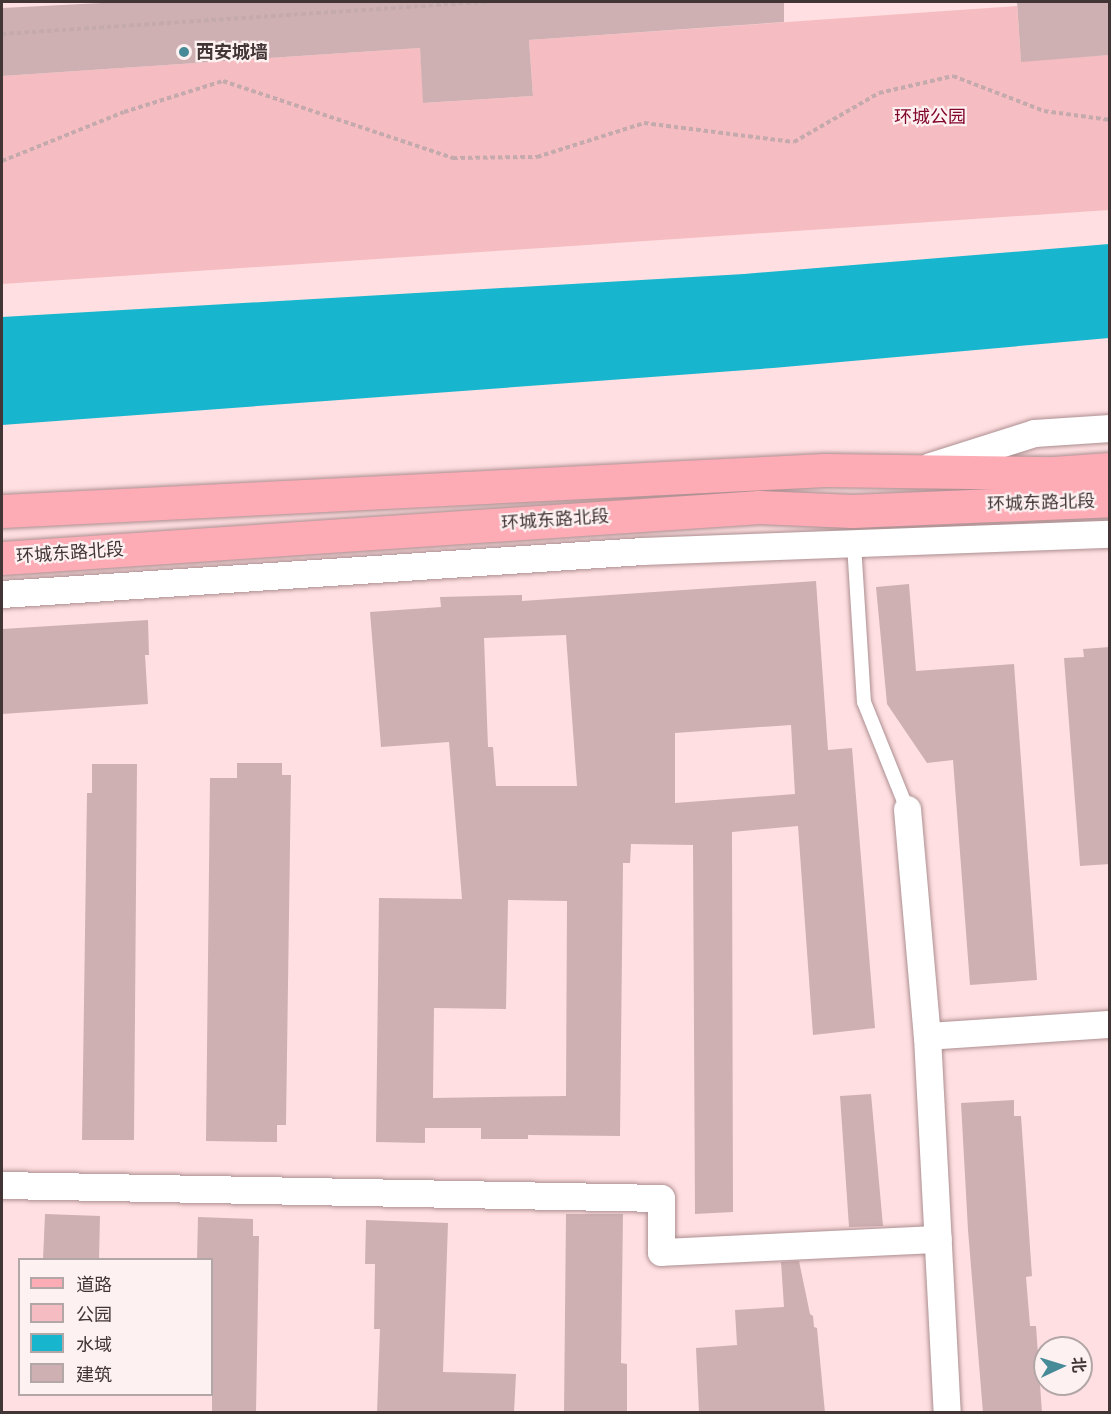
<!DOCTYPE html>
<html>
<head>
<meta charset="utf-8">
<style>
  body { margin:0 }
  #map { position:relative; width:1111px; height:1414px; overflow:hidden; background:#ffdfe1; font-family:"IBM Plex Sans","Noto Sans SC",sans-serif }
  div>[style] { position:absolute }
  .green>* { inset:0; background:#f5bdc1 }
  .water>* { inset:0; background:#18b6ce }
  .building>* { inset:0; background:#cfb0b2 }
  .path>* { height:4px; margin-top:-2px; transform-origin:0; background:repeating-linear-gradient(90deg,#c4aaac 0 4.5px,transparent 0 7.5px) }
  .roads { filter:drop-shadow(0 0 2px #ad8f91) drop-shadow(0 0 2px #ad8f91) }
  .service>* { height:14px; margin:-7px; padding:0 7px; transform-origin:7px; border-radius:7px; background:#fff }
  .minor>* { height:27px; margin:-13.5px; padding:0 13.5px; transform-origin:13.5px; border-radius:13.5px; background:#fff }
  .primary>* { height:33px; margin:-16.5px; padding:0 16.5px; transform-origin:16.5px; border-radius:16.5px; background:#fdacb6 }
  .dots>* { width:16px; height:16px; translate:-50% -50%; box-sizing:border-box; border:3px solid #fef1f2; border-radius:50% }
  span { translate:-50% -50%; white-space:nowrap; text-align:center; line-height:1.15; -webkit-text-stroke:4.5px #fef1f2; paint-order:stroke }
  .poi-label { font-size:18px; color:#413536; font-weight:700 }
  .left { translate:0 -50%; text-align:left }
  .park-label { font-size:18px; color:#82072c }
  .street-label { font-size:18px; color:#413536 }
  .frame { position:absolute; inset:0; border:3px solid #413536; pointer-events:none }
  .legend { position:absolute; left:18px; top:1258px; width:195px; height:138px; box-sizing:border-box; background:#fef1f2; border:2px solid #b2a6a7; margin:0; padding:8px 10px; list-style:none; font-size:18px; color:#413536 }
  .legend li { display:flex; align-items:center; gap:12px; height:30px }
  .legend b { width:30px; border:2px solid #b2a6a7 }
  .north { position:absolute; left:1033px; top:1336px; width:60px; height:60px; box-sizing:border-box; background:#fef1f2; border:2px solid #b2a6a7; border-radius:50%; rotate:86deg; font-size:16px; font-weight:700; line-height:24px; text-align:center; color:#413536 }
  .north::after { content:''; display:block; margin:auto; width:21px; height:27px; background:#478b99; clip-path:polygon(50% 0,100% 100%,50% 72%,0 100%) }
</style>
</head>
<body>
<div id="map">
  <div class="green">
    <i style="clip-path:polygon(1017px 6px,1021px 61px,1109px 55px,1109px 210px,2px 284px,2px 76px,420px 48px,424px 103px,533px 96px,529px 40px)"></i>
  </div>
  <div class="water">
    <i style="clip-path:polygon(1109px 244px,1109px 338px,773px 368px,2px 425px,2px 317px,744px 274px)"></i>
  </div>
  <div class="building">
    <i style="clip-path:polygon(122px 2px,784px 2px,784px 22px,529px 40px,533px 96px,423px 103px,420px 48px,2px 76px,2px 8px)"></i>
    <i style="clip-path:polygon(1017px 2px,1110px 2px,1110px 55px,1021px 62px)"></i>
    <i style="clip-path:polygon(evenodd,816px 581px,828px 750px,852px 748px,875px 1028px,813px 1035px,798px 826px,732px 832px,733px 1212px,695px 1214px,693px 845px,631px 844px,630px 863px,623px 863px,620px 1136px,528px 1135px,528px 1139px,481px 1139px,481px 1128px,425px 1128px,425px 1143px,376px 1142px,379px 898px,462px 899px,449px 742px,381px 747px,370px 612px,441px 607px,440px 597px,522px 595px,522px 601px,816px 581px,566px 635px,577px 786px,496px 786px,493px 747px,488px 747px,484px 638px,566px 635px,816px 581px,791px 725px,795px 794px,675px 803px,675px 733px,791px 725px,816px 581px,508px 900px,567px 901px,566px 1096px,433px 1098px,434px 1008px,506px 1009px,508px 900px)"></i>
    <i style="clip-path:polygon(909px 584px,916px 671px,1014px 664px,1037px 980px,970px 985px,953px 760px,927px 763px,887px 704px,876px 587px)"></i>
    <i style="clip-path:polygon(148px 620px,149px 655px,145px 655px,148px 704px,2px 714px,2px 629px)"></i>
    <i style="clip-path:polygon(1110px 647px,1110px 864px,1080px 866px,1064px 658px,1084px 657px,1083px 649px)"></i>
    <i style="clip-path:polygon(237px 763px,282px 763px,282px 775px,291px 775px,286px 1125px,277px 1125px,277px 1142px,206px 1141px,210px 778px,237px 778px)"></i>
    <i style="clip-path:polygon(92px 764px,137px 764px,134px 1140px,82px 1140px,87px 793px,92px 793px)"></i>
    <i style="clip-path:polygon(871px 1094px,883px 1226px,849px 1227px,840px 1096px)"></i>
    <i style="clip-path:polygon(1014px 1100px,1014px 1116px,1021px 1116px,1032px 1276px,1026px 1277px,1030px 1326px,1036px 1326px,1042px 1413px,983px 1413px,968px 1230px,961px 1103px)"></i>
    <i style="clip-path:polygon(45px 1214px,100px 1216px,99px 1260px,43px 1260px)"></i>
    <i style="clip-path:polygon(566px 1214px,623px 1214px,621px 1363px,627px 1364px,627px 1411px,564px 1412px)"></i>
    <i style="clip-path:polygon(198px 1217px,253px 1219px,253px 1236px,259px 1236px,256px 1413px,212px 1413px,212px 1260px,197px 1260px)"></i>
    <i style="clip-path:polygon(366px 1220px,448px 1223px,443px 1372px,516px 1374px,514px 1413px,377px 1413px,380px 1329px,374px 1329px,375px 1264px,365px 1264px)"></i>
    <i style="clip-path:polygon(799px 1261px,810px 1314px,813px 1316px,814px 1327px,817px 1328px,825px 1413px,699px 1413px,696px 1348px,737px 1345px,735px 1310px,784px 1307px,781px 1262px)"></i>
  </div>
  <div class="path">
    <i style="left:2px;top:34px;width:487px;rotate:-3.8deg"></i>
    <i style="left:2px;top:161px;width:131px;rotate:-21.9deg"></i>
    <i style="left:124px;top:112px;width:104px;rotate:-17.4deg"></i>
    <i style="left:223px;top:81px;width:243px;rotate:18.5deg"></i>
    <i style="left:453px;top:158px;width:84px;rotate:-0.7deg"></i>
    <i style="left:537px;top:157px;width:112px;rotate:-17.6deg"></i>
    <i style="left:644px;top:123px;width:151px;rotate:7.2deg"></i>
    <i style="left:794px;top:142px;width:98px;rotate:-30deg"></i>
    <i style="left:879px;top:93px;width:76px;rotate:-12.9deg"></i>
    <i style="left:953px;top:76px;width:97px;rotate:21deg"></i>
    <i style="left:1044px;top:111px;width:67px;rotate:7.8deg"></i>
  </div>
  <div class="roads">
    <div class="service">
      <i style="left:854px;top:544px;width:158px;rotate:86.4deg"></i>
      <i style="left:864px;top:702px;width:115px;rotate:68.1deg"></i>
    </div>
    <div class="minor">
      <i style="left:930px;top:466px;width:109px;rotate:-17.6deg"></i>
      <i style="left:1034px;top:433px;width:76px;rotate:-3.8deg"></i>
      <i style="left:2px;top:594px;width:641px;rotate:-3.84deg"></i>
      <i style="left:642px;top:551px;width:468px;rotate:-2.1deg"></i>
      <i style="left:907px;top:809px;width:228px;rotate:85deg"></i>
      <i style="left:927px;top:1036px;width:377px;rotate:87deg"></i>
      <i style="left:927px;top:1036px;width:183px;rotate:-3.8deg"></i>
      <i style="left:2px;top:1185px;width:659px;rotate:1.13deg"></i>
      <i style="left:661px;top:1198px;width:54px;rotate:90deg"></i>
      <i style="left:661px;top:1252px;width:277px;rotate:-2.7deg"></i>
    </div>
    <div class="primary">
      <i style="left:2px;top:511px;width:824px;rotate:-2.85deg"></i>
      <i style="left:825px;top:470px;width:229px;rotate:0.8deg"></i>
      <i style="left:1054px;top:473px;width:56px;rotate:-4.1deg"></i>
      <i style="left:2px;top:558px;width:759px;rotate:-3.85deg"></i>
      <i style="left:759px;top:507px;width:93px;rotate:2.5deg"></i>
      <i style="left:852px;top:511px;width:258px;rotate:-2.4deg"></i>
    </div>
  </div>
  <div class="dots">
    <i style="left:184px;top:52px;background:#478b99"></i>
  </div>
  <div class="poi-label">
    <span class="left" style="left:196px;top:52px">西安城墙</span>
  </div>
  <div class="park-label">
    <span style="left:930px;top:117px">环城公园</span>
  </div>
  <div class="street-label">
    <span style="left:1041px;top:503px;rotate:-2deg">环城东路北段</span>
    <span style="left:555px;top:520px;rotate:-4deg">环城东路北段</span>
    <span style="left:70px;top:553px;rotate:-4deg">环城东路北段</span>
  </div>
  <div class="frame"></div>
  <ul class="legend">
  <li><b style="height:8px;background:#fdacb6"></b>道路</li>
  <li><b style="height:16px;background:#f5bdc1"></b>公园</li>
  <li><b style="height:16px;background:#18b6ce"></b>水域</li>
  <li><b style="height:16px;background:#cfb0b2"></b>建筑</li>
  </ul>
  <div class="north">北</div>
</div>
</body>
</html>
